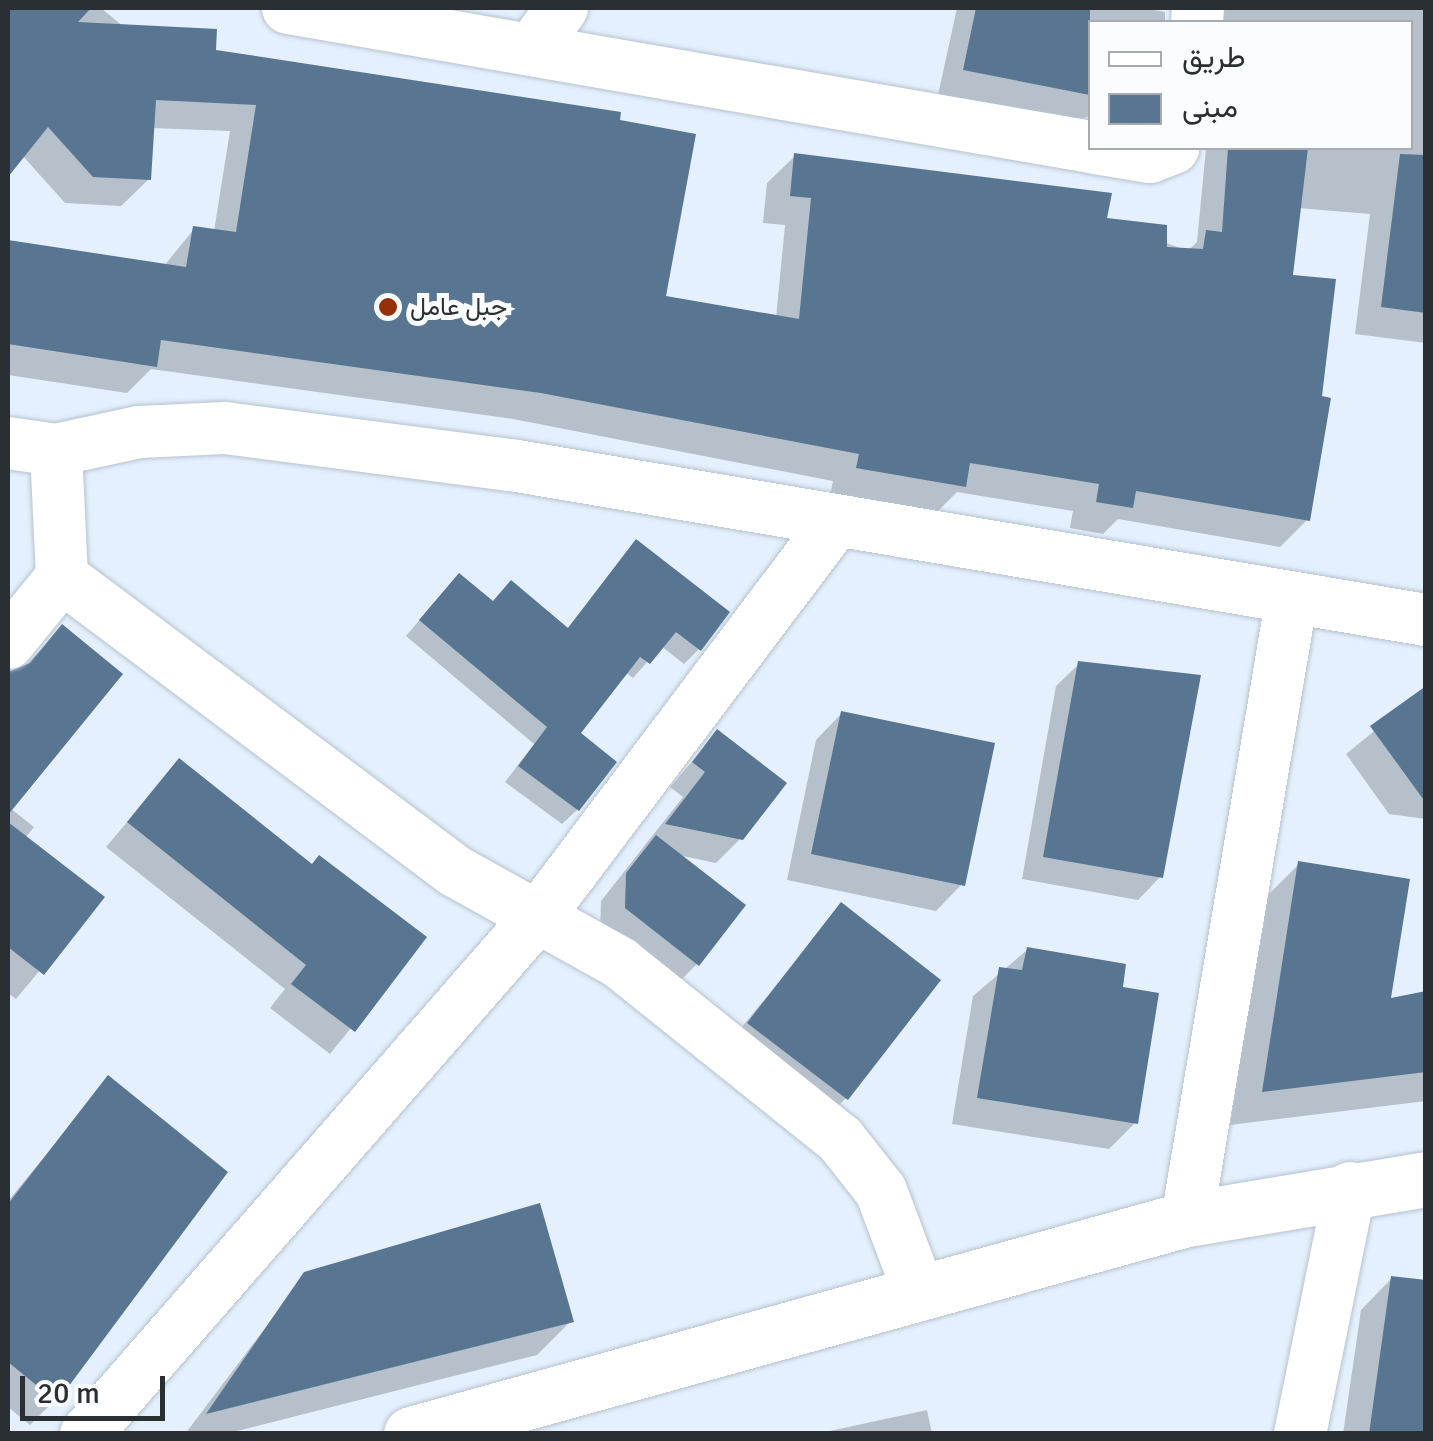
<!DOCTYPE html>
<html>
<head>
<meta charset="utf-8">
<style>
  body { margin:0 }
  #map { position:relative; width:1433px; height:1441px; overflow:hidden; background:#e4f0fd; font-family:Signika,Vazirmatn,sans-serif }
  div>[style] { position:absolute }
  .shadow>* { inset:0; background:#0003 }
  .building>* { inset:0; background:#587591 }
  .roads { filter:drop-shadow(0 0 2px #b6c2ce) drop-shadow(0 0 2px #b6c2ce) }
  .street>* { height:52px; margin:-26px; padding:0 26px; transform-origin:26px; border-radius:26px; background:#fff }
  .secondary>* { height:55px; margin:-27.5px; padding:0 27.5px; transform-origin:27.5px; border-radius:27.5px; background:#fff }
  .dots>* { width:28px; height:28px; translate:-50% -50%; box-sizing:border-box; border:5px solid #fafcff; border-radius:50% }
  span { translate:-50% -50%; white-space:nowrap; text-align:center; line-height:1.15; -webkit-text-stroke:10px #fafcff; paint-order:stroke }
  .poi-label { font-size:25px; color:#2a2f34 }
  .left { translate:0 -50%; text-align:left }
  .frame { position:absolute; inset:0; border:10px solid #2a2f34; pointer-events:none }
  .legend { position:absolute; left:1088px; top:20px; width:325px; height:130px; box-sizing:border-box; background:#fafcff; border:2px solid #a7aaae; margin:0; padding:12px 18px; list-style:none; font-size:30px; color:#2a2f34 }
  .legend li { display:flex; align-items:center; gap:20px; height:50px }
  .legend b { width:50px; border:2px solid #a7aaae }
  .scale { position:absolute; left:20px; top:1376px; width:145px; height:45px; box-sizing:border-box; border:5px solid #2a2f34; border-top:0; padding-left:12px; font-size:30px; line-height:35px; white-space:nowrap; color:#2a2f34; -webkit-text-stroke:8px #fafcff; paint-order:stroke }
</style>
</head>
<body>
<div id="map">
  <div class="shadow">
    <i style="clip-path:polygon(8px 8px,101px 8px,124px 27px,214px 52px,663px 298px,776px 318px,785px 225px,763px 223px,767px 183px,795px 156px,1104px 220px,1188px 251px,1197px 242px,1206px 148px,1410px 148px,1410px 22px,1218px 22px,1220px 8px,1426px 8px,1426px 343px,1355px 334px,1370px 214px,1298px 208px,1290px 277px,1307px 520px,1280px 547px,1118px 519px,1103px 534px,1070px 528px,1073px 511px,957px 492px,936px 513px,830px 495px,833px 481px,513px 419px,151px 369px,127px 393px,8px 375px,8px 242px,164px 266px,194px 229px,214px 231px,230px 131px,152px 128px,149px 179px,121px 206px,65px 203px,22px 155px,8px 169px)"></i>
    <i style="clip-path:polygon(957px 8px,1143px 8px,1165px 12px,1165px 22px,1090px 22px,1090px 116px,1071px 122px,938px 95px)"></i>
    <i style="clip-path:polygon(636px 542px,699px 649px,684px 664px,661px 646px,633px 678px,625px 672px,577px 734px,577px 810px,562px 824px,505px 782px,534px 744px,406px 636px,444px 591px,566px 630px)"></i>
    <i style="clip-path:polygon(62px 628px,10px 808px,34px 827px,25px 838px,101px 897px,16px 999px,8px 993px,8px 671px,18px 673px)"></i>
    <i style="clip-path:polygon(1079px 664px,1160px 877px,1138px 900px,1022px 879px,1056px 686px)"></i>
    <i style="clip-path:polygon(1426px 689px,1426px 819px,1389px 814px,1346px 754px)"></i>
    <i style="clip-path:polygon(842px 713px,962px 884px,936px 911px,787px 880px,816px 740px)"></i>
    <i style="clip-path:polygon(717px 733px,741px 838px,716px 863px,678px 855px,697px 964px,671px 990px,600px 935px,601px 901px,683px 797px,670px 787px)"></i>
    <i style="clip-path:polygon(179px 761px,311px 867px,424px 937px,330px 1054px,270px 1008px,285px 989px,106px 847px)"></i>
    <i style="clip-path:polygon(1299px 864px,1388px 1001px,1426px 993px,1426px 1101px,1230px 1125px,1265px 898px)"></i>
    <i style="clip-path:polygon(842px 905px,846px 1098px,820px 1124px,723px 1050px)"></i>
    <i style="clip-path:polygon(1027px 950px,1120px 989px,1135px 1123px,1109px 1149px,952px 1124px,973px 996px)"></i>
    <i style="clip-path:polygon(108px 1079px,55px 1400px,30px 1425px,8px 1407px,8px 1201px)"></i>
    <i style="clip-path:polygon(306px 1274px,571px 1321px,537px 1355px,225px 1434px,185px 1434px)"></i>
    <i style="clip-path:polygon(1392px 1278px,1426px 1434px,1343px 1434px,1361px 1310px)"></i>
    <i style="clip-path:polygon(927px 1410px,932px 1434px,816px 1434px)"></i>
  </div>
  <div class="building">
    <i style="clip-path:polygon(8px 8px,91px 8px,78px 22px,217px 29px,216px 50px,621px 112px,620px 120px,696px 134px,666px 296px,799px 319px,811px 198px,790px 196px,794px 153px,1112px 193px,1107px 218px,1167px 225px,1167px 247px,1203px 249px,1206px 230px,1222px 232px,1228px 148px,1308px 148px,1293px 275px,1336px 279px,1322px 396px,1331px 398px,1310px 521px,1136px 491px,1133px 508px,1096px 502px,1099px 484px,970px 463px,966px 487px,856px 468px,859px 454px,541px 393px,161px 340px,157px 367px,8px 344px,8px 240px,186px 267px,193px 226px,236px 232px,256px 105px,156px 100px,151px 180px,93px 177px,48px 127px,8px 177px)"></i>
    <i style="clip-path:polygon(976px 8px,1090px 8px,1090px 95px,963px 70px)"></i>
    <i style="clip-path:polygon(1400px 154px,1426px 155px,1426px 313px,1381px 307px)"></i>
    <i style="clip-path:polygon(636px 539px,730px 612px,701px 651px,676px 632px,650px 664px,640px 657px,581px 733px,617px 762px,579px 811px,518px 766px,547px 727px,419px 620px,459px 573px,493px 601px,511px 580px,568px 628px)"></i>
    <i style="clip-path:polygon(62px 624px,123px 674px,8px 815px,8px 672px,30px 663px)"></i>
    <i style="clip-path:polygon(1078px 661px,1201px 675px,1163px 878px,1043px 857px)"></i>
    <i style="clip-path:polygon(1426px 686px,1426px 803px,1370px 726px)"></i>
    <i style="clip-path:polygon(841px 711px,995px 743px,965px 886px,811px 854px)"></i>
    <i style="clip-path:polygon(717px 729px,787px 783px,743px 840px,665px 824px,705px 772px,692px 762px)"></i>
    <i style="clip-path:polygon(179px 758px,312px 864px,319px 855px,427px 937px,355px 1032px,291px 984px,306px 965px,127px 822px)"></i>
    <i style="clip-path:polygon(8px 822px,105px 897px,44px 975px,8px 947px)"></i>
    <i style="clip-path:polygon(656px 835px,746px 905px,699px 966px,625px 908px,626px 873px)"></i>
    <i style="clip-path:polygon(1298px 861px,1410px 879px,1391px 998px,1426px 991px,1426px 1072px,1262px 1092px)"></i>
    <i style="clip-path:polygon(841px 902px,941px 980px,848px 1100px,747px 1023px)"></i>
    <i style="clip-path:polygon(1027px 947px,1126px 964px,1123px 987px,1159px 993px,1138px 1124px,977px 1098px,999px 967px,1022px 970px)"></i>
    <i style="clip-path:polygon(108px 1075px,228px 1172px,57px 1402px,8px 1362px,8px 1204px)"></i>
    <i style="clip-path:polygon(540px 1203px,574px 1322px,206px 1414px,304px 1272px)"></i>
    <i style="clip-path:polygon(1391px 1276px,1426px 1280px,1426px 1434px,1369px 1434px)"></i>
  </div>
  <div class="roads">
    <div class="street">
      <i style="left:288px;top:8px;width:814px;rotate:9.83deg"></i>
      <i style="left:1197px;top:22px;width:14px;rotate:-86deg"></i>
      <i style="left:532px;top:49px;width:51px;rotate:-53.8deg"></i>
      <i style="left:1095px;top:148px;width:56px;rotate:9.3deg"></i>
      <i style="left:1150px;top:157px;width:25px;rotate:-21deg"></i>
      <i style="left:8px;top:443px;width:49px;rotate:8.3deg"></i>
      <i style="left:56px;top:450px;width:85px;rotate:-12.2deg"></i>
      <i style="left:139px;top:432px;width:86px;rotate:-2.7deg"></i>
      <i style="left:225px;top:428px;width:294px;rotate:7.4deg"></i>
      <i style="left:517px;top:466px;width:922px;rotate:9.62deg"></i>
      <i style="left:62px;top:577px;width:491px;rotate:36.8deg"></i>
      <i style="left:455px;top:871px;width:189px;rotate:29.1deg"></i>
      <i style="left:620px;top:963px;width:282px;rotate:38.7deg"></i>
      <i style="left:840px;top:1139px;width:66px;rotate:51.7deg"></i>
      <i style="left:881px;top:1191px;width:111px;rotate:69.4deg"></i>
      <i style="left:8px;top:643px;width:85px;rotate:-50.7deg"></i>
      <i style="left:62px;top:577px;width:127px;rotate:-92.7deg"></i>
      <i style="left:1187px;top:1219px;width:626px;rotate:-80.43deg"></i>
      <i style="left:86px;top:1434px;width:690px;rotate:-48.88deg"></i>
      <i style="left:540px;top:914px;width:487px;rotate:-53deg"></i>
      <i style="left:1300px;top:1434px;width:251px;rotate:-78.5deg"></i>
    </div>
    <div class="secondary">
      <i style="left:411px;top:1434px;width:805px;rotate:-15.49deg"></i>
      <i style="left:1187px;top:1219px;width:242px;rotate:-9.5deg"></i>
    </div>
  </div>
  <div class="dots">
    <i style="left:388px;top:307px;background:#963008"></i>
  </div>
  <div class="poi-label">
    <span class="left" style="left:410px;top:307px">جبل عامل</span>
  </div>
  <div class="frame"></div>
  <ul class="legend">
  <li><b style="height:12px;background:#fff"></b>طريق</li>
  <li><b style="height:28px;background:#587591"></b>مبنى</li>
  </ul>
  <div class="scale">20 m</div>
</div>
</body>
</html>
